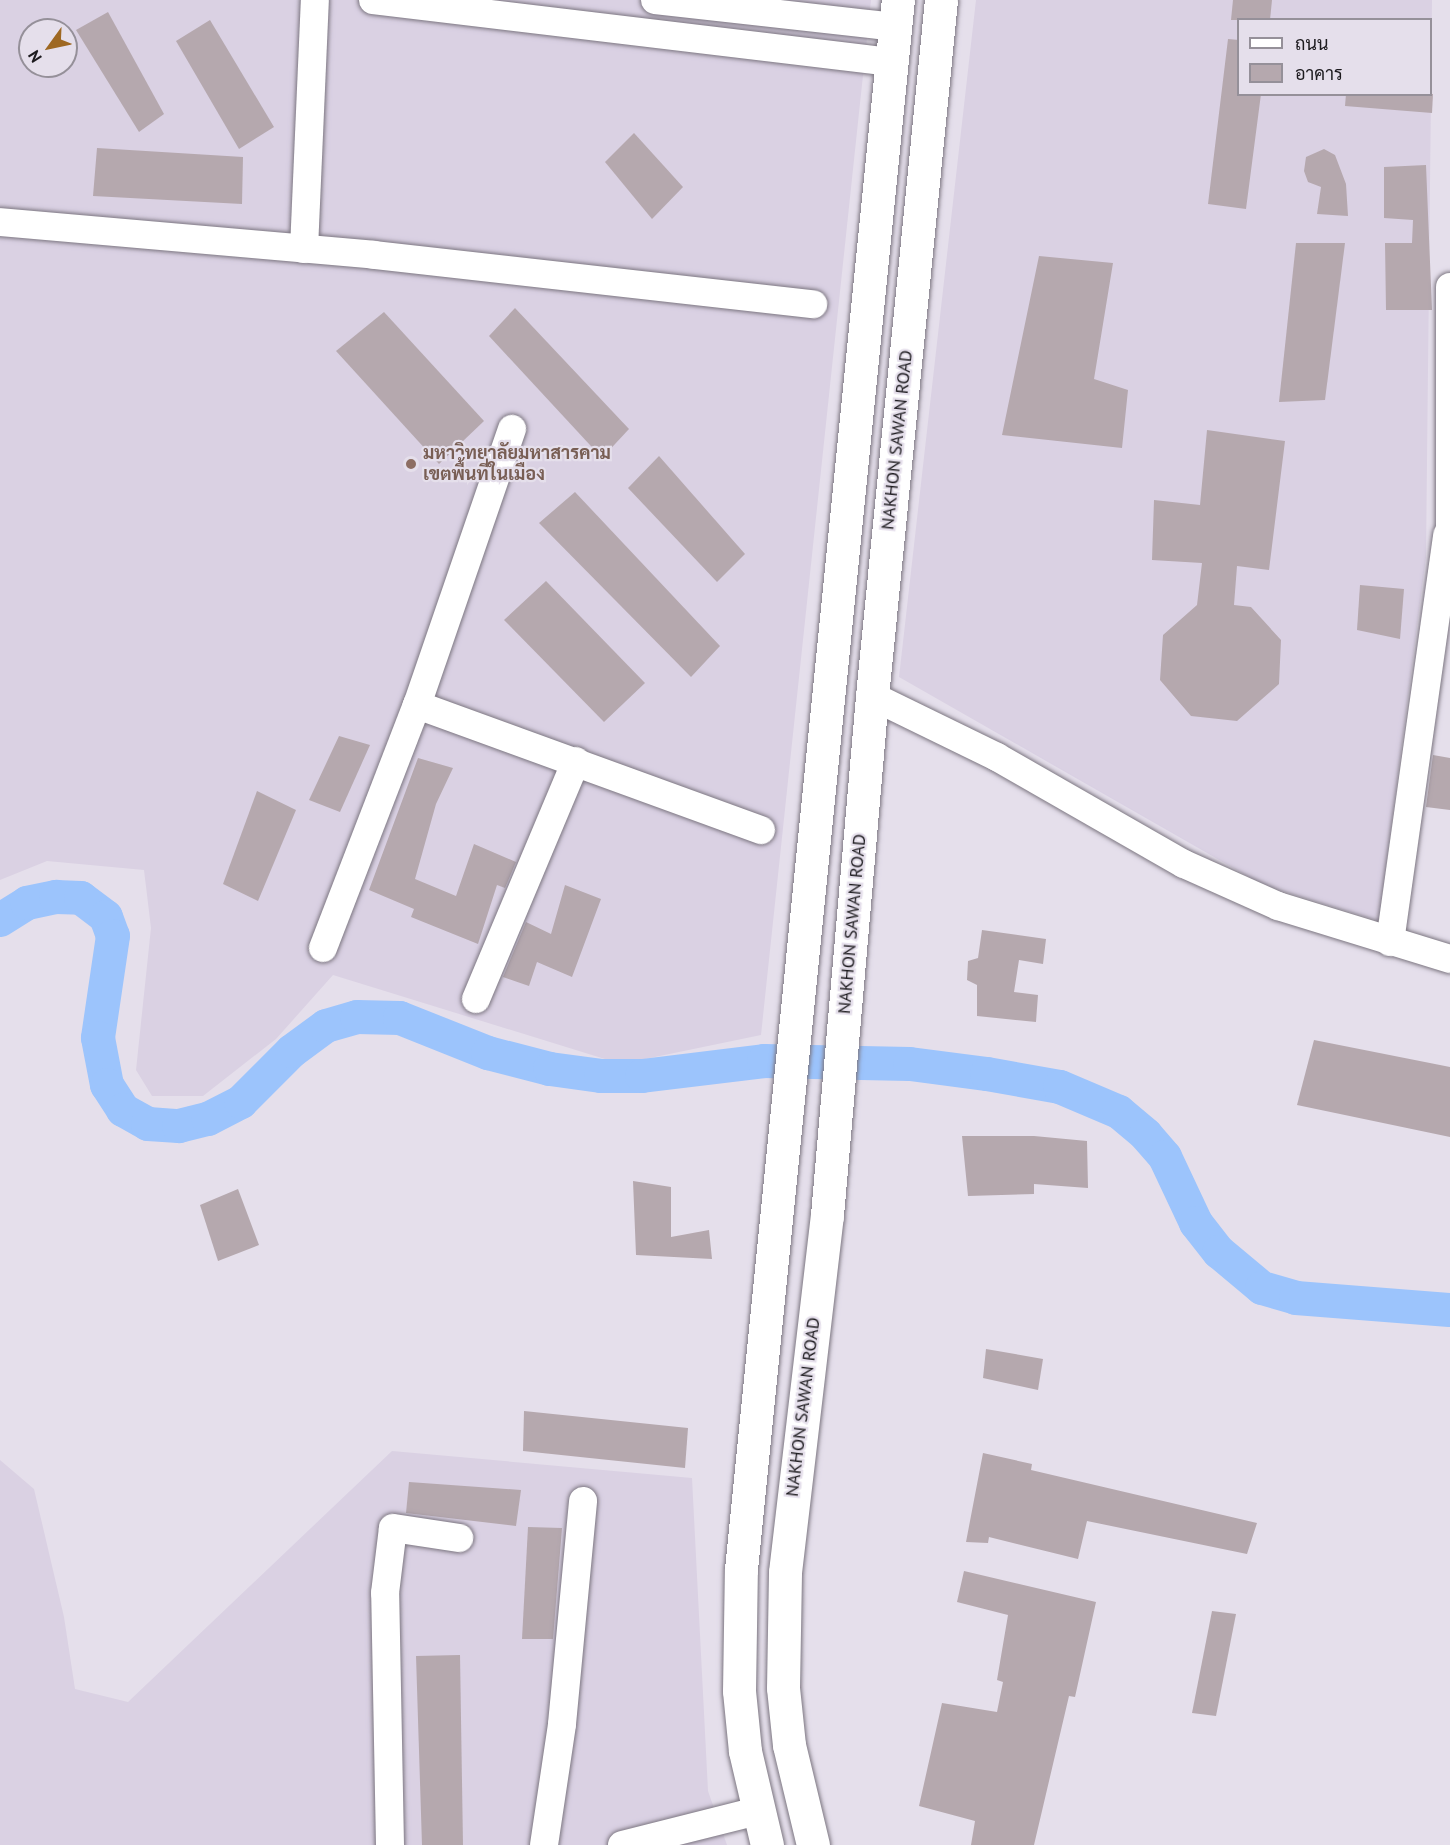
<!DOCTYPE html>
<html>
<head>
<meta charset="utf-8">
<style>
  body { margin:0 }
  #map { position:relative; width:1450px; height:1845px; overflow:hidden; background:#e5dfeb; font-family:"PT Sans",Sarabun,sans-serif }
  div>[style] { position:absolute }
  .built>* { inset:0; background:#dad1e3 }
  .river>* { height:34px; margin:-17px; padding:0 17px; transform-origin:17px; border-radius:17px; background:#9cc4fc }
  .building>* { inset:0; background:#b5a8ae }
  .roads { filter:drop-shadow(0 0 2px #7c7681) drop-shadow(0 0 2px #7c7681) }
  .minor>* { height:28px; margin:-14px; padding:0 14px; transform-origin:14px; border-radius:14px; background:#fff }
  .major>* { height:33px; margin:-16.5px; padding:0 16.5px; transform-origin:16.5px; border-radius:16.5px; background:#fff }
  .dots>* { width:16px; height:16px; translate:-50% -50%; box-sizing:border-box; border:3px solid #e5dfeb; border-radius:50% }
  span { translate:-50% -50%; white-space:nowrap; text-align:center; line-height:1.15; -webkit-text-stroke:4.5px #e5dfeb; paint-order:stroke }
  .street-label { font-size:18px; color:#1c1a1e }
  .education-label { font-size:18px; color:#785e54; font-weight:700 }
  .left { translate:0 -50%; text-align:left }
  .legend { position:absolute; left:1237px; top:18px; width:195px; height:78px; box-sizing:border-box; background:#e5dfeb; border:2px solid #959099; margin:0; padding:8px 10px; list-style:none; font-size:18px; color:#1c1a1e }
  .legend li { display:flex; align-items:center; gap:12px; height:30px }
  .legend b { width:30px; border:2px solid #959099 }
  .north { position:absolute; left:18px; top:18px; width:60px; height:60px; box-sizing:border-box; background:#e5dfeb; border:2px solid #959099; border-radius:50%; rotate:237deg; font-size:16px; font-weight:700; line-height:24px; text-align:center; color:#1c1a1e }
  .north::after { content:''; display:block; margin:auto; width:21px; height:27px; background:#9e6822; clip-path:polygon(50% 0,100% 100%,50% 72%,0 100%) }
</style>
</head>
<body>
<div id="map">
  <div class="built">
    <i style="clip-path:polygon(evenodd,0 0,871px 0,761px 1035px,621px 1064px,333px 975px,276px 1039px,203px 1096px,152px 1096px,136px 1070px,151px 928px,144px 870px,47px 861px,0 880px,0 0,30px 30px,66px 30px,66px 66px,30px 66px,30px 30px)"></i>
    <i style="clip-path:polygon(evenodd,976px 0,1432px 0,1426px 557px,1379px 921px,1263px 885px,899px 677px,976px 0,1238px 20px,1430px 20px,1430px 94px,1238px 94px,1238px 20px)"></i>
    <i style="clip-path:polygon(392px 1451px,692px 1478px,708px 1791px,727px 1845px,0 1845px,0 1460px,34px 1489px,64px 1617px,75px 1689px,128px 1702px)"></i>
  </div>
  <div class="river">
    <i style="left:0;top:920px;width:32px;rotate:-32deg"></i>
    <i style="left:27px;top:903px;width:30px;rotate:-12deg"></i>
    <i style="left:56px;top:897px;width:25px;rotate:2deg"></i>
    <i style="left:81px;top:898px;width:31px;rotate:37deg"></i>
    <i style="left:106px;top:917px;width:20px;rotate:70deg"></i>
    <i style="left:113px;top:936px;width:103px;rotate:98.4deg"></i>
    <i style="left:98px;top:1038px;width:48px;rotate:79.2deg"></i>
    <i style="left:107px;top:1085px;width:30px;rotate:57deg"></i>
    <i style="left:123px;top:1110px;width:29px;rotate:29deg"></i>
    <i style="left:148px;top:1124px;width:31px;rotate:4deg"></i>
    <i style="left:179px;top:1126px;width:30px;rotate:-14deg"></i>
    <i style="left:208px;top:1119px;width:37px;rotate:-27deg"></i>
    <i style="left:241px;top:1102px;width:72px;rotate:-45deg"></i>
    <i style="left:292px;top:1051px;width:42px;rotate:-36.3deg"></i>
    <i style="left:326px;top:1026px;width:32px;rotate:-16deg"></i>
    <i style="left:357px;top:1017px;width:43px;rotate:1.3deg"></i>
    <i style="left:400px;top:1018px;width:95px;rotate:21.7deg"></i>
    <i style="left:488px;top:1053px;width:64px;rotate:14.5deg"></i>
    <i style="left:550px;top:1069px;width:51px;rotate:7.8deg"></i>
    <i style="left:601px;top:1076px;width:41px"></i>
    <i style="left:642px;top:1076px;width:123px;rotate:-7deg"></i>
    <i style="left:764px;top:1061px;width:146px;rotate:1.2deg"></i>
    <i style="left:910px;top:1064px;width:78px;rotate:7.4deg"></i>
    <i style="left:987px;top:1074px;width:74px;rotate:10.1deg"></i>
    <i style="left:1060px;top:1087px;width:64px;rotate:23deg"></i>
    <i style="left:1119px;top:1112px;width:35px;rotate:40deg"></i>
    <i style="left:1146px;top:1135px;width:29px;rotate:49deg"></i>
    <i style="left:1165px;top:1157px;width:73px;rotate:64.8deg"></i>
    <i style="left:1196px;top:1223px;width:37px;rotate:52deg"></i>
    <i style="left:1219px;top:1252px;width:56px;rotate:39.9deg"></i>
    <i style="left:1262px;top:1288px;width:35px;rotate:16deg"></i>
    <i style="left:1296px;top:1298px;width:154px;rotate:4.5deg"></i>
  </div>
  <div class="building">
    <i style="clip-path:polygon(1233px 0,1272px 0,1270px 20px,1231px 20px)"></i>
    <i style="clip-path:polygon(108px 12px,164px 114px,139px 132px,76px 30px)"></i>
    <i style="clip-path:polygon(210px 20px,274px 127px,239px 149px,176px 41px)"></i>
    <i style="clip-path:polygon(1228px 39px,1239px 40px,1239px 94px,1261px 94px,1246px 209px,1208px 204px)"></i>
    <i style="clip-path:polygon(1346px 94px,1433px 94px,1432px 113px,1345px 106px)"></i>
    <i style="clip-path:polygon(634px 133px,683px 187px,652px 219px,605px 162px)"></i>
    <i style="clip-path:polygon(97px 148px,243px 157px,242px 204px,93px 196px)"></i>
    <i style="clip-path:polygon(1324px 149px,1335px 155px,1346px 184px,1348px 216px,1317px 214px,1321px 187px,1308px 182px,1304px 171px,1306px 157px)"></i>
    <i style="clip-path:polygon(1426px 165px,1432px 310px,1386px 310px,1385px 243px,1412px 243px,1413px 220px,1384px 218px,1384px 167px)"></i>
    <i style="clip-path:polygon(1296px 243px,1345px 243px,1325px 400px,1279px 402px)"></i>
    <i style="clip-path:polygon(1039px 256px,1113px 263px,1094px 379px,1128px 390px,1122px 448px,1002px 435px)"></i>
    <i style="clip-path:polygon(515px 308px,629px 429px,602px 458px,489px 336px)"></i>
    <i style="clip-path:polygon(384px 312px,484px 421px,439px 464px,336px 351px)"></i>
    <i style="clip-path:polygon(1207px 430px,1285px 441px,1269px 570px,1237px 566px,1234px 605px,1251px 607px,1281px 640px,1279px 684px,1237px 721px,1191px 716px,1160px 680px,1163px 635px,1197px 605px,1202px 563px,1152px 560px,1154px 500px,1200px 505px)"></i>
    <i style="clip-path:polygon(659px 456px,745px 554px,717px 582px,628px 488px)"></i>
    <i style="clip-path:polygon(575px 492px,720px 646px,691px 677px,539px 523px)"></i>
    <i style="clip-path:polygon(546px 581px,645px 683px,604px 722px,504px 620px)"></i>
    <i style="clip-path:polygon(1360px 585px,1404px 589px,1400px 639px,1357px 630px)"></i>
    <i style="clip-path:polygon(339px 736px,370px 745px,340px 812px,309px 800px)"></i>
    <i style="clip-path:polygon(1433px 755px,1450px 758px,1450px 810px,1426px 807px)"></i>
    <i style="clip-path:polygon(418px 758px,453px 768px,436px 804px,415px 879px,456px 896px,474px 844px,516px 862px,505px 888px,497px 885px,478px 944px,411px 917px,414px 909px,369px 890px)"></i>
    <i style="clip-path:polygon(257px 791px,296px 810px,258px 901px,223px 884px)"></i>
    <i style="clip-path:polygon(565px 885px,601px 899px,572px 977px,537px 962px,529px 986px,503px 977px,526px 922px,551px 934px)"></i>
    <i style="clip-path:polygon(982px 930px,1046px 939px,1043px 964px,1019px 960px,1014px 992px,1038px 995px,1036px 1022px,977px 1016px,977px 985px,967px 980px,968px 961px,978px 958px)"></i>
    <i style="clip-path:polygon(1314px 1040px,1450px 1067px,1450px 1137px,1297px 1105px)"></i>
    <i style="clip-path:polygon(962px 1136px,1034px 1136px,1087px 1141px,1088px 1188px,1034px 1184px,1034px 1194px,968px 1196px)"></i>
    <i style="clip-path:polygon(633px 1181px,671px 1187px,671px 1237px,709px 1230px,712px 1259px,636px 1255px)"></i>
    <i style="clip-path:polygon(238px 1189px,259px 1245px,218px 1261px,200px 1205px)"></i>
    <i style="clip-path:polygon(986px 1349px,1043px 1359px,1038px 1390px,983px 1378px)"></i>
    <i style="clip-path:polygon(524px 1411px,688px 1428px,685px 1468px,523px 1451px)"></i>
    <i style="clip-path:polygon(983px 1453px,1032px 1464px,1031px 1470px,1257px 1523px,1247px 1554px,1087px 1521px,1078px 1559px,989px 1537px,988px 1543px,966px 1542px)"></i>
    <i style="clip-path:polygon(409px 1482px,521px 1490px,516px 1526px,406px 1513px)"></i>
    <i style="clip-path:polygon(528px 1527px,562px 1528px,553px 1639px,522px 1639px)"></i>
    <i style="clip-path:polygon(964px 1571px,1096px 1602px,1075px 1697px,1069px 1696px,1034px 1845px,971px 1845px,975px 1821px,919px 1806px,942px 1703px,997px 1712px,1003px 1682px,997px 1680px,1008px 1615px,957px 1602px)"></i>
    <i style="clip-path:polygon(1212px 1611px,1236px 1614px,1216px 1716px,1192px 1713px)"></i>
    <i style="clip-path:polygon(460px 1655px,463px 1845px,422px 1845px,416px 1656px)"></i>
  </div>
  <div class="roads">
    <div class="minor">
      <i style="left:373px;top:0;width:522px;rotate:6.83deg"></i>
      <i style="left:655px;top:0;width:242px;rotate:6.4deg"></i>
      <i style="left:0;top:222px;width:375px;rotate:5deg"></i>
      <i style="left:374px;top:255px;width:442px;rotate:6.4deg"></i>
      <i style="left:304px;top:249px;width:249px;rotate:-87.5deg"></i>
      <i style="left:1450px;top:287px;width:247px;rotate:90deg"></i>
      <i style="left:872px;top:696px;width:139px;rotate:26deg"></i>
      <i style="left:997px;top:757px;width:215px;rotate:29.8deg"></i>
      <i style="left:1184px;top:864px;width:103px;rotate:24.1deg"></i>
      <i style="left:1278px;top:906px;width:180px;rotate:17.1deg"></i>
      <i style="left:417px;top:705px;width:292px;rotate:-71deg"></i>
      <i style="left:1390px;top:942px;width:411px;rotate:-82deg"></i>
      <i style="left:323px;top:948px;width:261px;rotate:-68.9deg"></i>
      <i style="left:417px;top:705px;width:366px;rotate:20deg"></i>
      <i style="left:476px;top:999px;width:258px;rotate:-67.2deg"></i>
      <i style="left:390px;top:1845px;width:252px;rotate:-91.1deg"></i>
      <i style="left:385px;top:1593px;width:65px;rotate:-83deg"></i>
      <i style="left:393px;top:1528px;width:67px;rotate:8.6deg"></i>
      <i style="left:544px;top:1845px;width:122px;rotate:-81.5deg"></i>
      <i style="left:562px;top:1724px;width:224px;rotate:-84.6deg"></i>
      <i style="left:622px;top:1845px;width:139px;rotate:-14.1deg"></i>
    </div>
    <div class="major">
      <i style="left:767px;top:1845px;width:97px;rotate:-103.2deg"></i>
      <i style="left:745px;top:1751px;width:60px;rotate:-95.7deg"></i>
      <i style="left:739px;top:1691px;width:122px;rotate:-89.1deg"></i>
      <i style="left:741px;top:1569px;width:1577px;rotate:-84.29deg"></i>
      <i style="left:813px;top:1845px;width:103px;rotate:-103.5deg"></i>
      <i style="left:789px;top:1745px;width:57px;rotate:-96deg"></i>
      <i style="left:783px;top:1688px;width:116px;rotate:-89deg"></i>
      <i style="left:785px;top:1572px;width:359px;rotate:-83.3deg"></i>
      <i style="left:827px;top:1215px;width:521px;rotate:-85.04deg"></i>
      <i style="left:872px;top:696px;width:699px;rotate:-84.34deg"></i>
    </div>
  </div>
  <div class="dots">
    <i style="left:411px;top:464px;background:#8d6e63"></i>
  </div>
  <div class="street-label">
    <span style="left:897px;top:440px;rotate:-84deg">NAKHON SAWAN ROAD</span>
    <span style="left:852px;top:924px;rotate:-85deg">NAKHON SAWAN ROAD</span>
    <span style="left:803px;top:1407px;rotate:-83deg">NAKHON SAWAN ROAD</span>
  </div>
  <div class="education-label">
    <span class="left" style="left:423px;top:464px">มหาวิทยาลัยมหาสารคาม<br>เขตพื้นที่ในเมือง</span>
  </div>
  <ul class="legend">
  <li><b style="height:8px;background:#fff"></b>ถนน</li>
  <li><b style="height:16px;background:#b5a8ae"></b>อาคาร</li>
  </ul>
  <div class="north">N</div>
</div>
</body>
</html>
